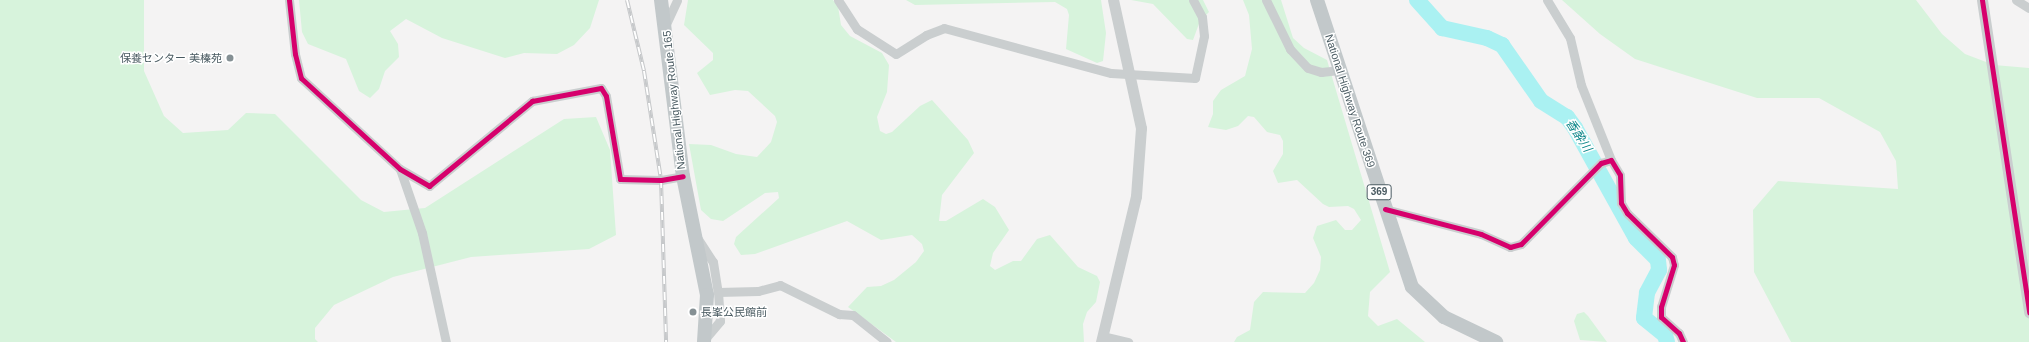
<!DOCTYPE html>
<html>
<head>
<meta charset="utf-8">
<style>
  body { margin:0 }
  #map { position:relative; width:2029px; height:342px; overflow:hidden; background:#f4f3f3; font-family:Helvetica,"Noto Sans JP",sans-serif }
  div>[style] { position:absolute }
  .green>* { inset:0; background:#d7f3dc }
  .river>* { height:16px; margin:-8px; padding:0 8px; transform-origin:8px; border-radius:8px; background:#aaf1f2 }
  .minor>* { height:9px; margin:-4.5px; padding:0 4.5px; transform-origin:4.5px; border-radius:4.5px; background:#cacecf }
  .tertiary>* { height:11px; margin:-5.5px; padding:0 5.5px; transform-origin:5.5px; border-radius:5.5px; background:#cacecf }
  .trunk>* { height:14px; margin:-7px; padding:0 7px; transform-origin:7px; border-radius:7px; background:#c2c8ca }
  .rail>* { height:4px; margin-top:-2px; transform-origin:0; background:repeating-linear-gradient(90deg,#fff 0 8px,#c6c8ca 0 16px); box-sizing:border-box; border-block:1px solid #c6c8ca }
  .cycleway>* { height:5px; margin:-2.5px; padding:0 2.5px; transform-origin:2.5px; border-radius:2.5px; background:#d6006c }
  .dots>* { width:11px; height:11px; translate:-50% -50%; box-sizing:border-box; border:2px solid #fff; border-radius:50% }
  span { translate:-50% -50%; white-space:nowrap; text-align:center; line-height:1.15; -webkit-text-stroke:3px #fff; paint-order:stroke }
  .shield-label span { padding:1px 3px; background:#fff; border:1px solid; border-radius:3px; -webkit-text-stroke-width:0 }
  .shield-label { font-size:10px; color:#495a61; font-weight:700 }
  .poi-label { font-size:11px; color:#495a61 }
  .right { translate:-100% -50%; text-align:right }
  .left { translate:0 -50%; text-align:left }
  .street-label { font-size:11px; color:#495a61 }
  .water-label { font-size:12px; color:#088487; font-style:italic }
</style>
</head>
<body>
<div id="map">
  <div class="green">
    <i style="clip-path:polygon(0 0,144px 0,144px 71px,164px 116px,183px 133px,228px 130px,246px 113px,275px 114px,361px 200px,384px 212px,425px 208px,564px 119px,596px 117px,610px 150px,616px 235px,589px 249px,471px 257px,393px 277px,334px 305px,315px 328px,315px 339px,318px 342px,0 342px)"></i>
    <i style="clip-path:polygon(299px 0,599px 0,590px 28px,574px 45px,557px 54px,524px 53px,505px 58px,442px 38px,406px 19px,390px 31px,398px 44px,399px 57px,385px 71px,379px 89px,370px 98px,359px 91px,346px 59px,308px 44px,302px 32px)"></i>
    <i style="clip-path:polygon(688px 0,833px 0,838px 6px,841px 25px,850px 36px,882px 53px,889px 65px,887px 92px,877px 117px,880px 131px,886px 134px,892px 132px,920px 106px,932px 100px,968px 140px,974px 153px,942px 195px,939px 221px,946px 221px,983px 199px,995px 207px,1009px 230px,993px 253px,990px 266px,995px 270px,1013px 261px,1021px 261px,1037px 239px,1050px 235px,1078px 267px,1097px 276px,1100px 282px,1096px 302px,1087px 312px,1083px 324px,1084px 342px,896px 342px,848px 307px,867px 287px,881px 286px,894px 280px,916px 262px,924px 251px,922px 244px,912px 235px,881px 240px,847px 221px,755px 254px,741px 255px,734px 244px,736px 237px,779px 198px,778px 192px,765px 193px,723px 221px,711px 219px,701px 210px,689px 144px,711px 145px,736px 154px,757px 157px,771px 142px,777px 122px,775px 116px,748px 91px,735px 90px,710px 95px,697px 73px,713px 60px,713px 53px,684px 25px)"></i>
    <i style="clip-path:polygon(906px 0,1101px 0,1106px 33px,1103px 61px,1097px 63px,1066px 49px,1069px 15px,1067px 9px,1055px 2px,915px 5px)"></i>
    <i style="clip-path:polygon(1131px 0,1203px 0,1209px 12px,1200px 21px,1193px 40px,1187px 39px,1153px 4px)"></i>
    <i style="clip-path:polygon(1243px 0,1281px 0,1293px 38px,1304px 48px,1327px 60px,1390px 272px,1370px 292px,1368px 316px,1378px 326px,1397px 319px,1425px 342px,1234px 342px,1237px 337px,1250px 330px,1254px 302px,1263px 292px,1305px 293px,1314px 283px,1320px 270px,1321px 257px,1313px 238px,1317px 226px,1336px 220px,1345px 230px,1352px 230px,1361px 220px,1354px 209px,1348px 206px,1329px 207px,1323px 204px,1297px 180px,1278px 183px,1273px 171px,1283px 154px,1283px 141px,1280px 135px,1267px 132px,1254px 117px,1248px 116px,1238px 126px,1226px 130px,1208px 127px,1213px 114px,1213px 101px,1221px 90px,1245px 76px,1252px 49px,1249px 15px)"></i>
    <i style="clip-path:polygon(1562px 0,1916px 0,1942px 34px,1965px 54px,1994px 65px,2029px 68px,2029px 342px,1791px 342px,1754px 272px,1753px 210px,1778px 181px,1898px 189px,1896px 161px,1880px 132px,1819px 98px,1757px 98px,1635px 59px,1600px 34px)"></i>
    <i style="clip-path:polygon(1584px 312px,1588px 316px,1607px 342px,1580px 340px,1574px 321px,1577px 314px)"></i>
  </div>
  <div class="river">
    <i style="left:1417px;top:0;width:38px;rotate:48deg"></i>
    <i style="left:1442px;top:28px;width:46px;rotate:12.5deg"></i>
    <i style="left:1487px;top:38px;width:17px;rotate:25deg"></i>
    <i style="left:1502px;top:45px;width:68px;rotate:55.1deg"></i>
    <i style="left:1541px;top:101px;width:31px;rotate:32deg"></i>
    <i style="left:1567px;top:117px;width:14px;rotate:54deg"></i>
    <i style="left:1575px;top:128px;width:126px;rotate:61deg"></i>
    <i style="left:1636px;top:238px;width:31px;rotate:45deg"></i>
    <i style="left:1658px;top:260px;width:10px;rotate:84deg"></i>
    <i style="left:1659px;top:270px;width:26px;rotate:118deg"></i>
    <i style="left:1647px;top:293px;width:25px;rotate:97deg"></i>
    <i style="left:1644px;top:318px;width:27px;rotate:39deg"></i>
    <i style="left:1665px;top:335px;width:7px;rotate:74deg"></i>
  </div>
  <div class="minor">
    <i style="left:289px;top:0;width:54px;rotate:83.7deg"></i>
    <i style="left:295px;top:54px;width:25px;rotate:76deg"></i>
    <i style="left:301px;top:78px;width:134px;rotate:42.6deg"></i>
    <i style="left:400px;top:169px;width:34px;rotate:30deg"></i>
    <i style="left:429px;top:186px;width:134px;rotate:-39.5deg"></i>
    <i style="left:532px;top:101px;width:70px;rotate:-10.7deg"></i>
    <i style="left:601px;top:88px;width:9px;rotate:58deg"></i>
    <i style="left:606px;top:96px;width:84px;rotate:80.4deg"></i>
    <i style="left:620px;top:179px;width:41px;rotate:1.4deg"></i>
    <i style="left:661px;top:180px;width:22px;rotate:-10deg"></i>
    <i style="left:838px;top:0;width:35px;rotate:57deg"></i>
    <i style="left:857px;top:29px;width:46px;rotate:32.7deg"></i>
    <i style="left:896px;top:54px;width:36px;rotate:-32deg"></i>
    <i style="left:926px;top:35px;width:19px;rotate:-21deg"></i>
    <i style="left:944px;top:28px;width:173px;rotate:15.1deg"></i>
    <i style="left:1111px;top:73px;width:84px;rotate:3.4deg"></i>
    <i style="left:1195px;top:78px;width:43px;rotate:-77.9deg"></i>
    <i style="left:1204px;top:36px;width:19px;rotate:-96deg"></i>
    <i style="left:1202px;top:17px;width:19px;rotate:-118deg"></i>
    <i style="left:1266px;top:0;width:55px;rotate:63.9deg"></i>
    <i style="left:1290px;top:49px;width:26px;rotate:47deg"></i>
    <i style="left:1308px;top:68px;width:14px;rotate:17deg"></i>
    <i style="left:1321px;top:72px;width:18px;rotate:-6deg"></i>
    <i style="left:1547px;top:0;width:44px;rotate:58.8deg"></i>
    <i style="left:1570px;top:38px;width:48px;rotate:76.8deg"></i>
    <i style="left:1581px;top:85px;width:81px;rotate:68.2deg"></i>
    <i style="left:2016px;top:0;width:15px;rotate:32deg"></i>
    <i style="left:666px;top:24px;width:26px;rotate:-65deg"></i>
    <i style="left:400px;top:169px;width:68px;rotate:71deg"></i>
    <i style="left:422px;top:233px;width:112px;rotate:77.6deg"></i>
    <i style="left:1385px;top:209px;width:99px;rotate:14.6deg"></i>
    <i style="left:1481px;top:234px;width:32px;rotate:24deg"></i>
    <i style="left:1510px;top:247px;width:11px;rotate:-15deg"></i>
    <i style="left:1521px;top:244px;width:114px;rotate:-45.4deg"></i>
    <i style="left:1601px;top:163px;width:10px;rotate:-17deg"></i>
    <i style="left:1611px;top:160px;width:17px;rotate:59deg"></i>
    <i style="left:1620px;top:175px;width:28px;rotate:88deg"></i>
    <i style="left:1621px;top:203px;width:12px;rotate:59deg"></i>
    <i style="left:1627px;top:213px;width:63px;rotate:44.4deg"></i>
    <i style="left:1672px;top:257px;width:8px;rotate:76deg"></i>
    <i style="left:1674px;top:265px;width:44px;rotate:107.2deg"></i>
    <i style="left:1661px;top:307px;width:10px;rotate:90deg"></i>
    <i style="left:1661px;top:317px;width:24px;rotate:42deg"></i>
    <i style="left:1679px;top:333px;width:10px;rotate:66deg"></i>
    <i style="left:696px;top:236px;width:31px;rotate:57deg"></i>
    <i style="left:713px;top:262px;width:30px;rotate:81deg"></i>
    <i style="left:718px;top:292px;width:29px;rotate:86deg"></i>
    <i style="left:720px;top:321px;width:23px;rotate:130deg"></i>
    <i style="left:718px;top:292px;width:40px;rotate:-1.4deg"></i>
    <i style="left:758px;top:291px;width:23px;rotate:-15deg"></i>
    <i style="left:780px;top:285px;width:66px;rotate:26.2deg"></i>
    <i style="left:839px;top:314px;width:14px;rotate:4deg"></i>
    <i style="left:853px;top:315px;width:43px;rotate:38.5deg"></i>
    <i style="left:1102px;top:336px;width:27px;rotate:13deg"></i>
  </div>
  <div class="tertiary">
    <i style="left:1982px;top:0;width:316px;rotate:81.4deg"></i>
    <i style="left:1101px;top:342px;width:150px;rotate:-76.5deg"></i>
    <i style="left:1136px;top:196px;width:68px;rotate:-85.8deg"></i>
    <i style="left:1141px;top:128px;width:131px;rotate:-102.3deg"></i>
  </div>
  <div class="trunk">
    <i style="left:661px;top:0;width:177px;rotate:82.9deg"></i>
    <i style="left:683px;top:176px;width:121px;rotate:78.6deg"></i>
    <i style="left:707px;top:295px;width:47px;rotate:93.7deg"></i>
    <i style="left:1317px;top:0;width:302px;rotate:71.7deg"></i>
    <i style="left:1412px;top:287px;width:44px;rotate:43.2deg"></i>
    <i style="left:1444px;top:317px;width:58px;rotate:25.7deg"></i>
  </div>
  <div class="rail">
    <i style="left:627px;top:0;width:73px;rotate:76.5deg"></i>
    <i style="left:644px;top:71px;width:110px;rotate:81.1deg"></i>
    <i style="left:661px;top:180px;width:162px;rotate:88.2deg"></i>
  </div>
  <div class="cycleway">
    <i style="left:289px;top:0;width:54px;rotate:83.7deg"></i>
    <i style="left:295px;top:54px;width:25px;rotate:76deg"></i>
    <i style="left:301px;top:78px;width:134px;rotate:42.6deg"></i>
    <i style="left:400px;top:169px;width:34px;rotate:30deg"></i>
    <i style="left:429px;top:186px;width:134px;rotate:-39.5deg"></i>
    <i style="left:532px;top:101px;width:70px;rotate:-10.7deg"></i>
    <i style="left:601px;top:88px;width:9px;rotate:58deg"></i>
    <i style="left:606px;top:96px;width:84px;rotate:80.4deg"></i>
    <i style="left:620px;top:179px;width:41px;rotate:1.4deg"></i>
    <i style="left:661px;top:180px;width:22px;rotate:-10deg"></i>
    <i style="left:1982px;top:0;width:316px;rotate:81.4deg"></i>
    <i style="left:1385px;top:209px;width:99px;rotate:14.6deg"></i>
    <i style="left:1481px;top:234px;width:32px;rotate:24deg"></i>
    <i style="left:1510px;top:247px;width:11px;rotate:-15deg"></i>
    <i style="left:1521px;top:244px;width:114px;rotate:-45.4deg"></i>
    <i style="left:1601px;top:163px;width:10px;rotate:-17deg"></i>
    <i style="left:1611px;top:160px;width:17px;rotate:59deg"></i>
    <i style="left:1620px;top:175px;width:28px;rotate:88deg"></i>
    <i style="left:1621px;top:203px;width:12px;rotate:59deg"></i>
    <i style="left:1627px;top:213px;width:63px;rotate:44.4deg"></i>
    <i style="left:1672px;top:257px;width:8px;rotate:76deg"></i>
    <i style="left:1674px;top:265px;width:44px;rotate:107.2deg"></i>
    <i style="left:1661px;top:307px;width:10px;rotate:90deg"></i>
    <i style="left:1661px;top:317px;width:24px;rotate:42deg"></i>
    <i style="left:1679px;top:333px;width:10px;rotate:66deg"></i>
  </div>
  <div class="dots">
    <i style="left:230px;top:58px;background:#859094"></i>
    <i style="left:693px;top:312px;background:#859094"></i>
  </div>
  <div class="shield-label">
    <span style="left:1379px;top:192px">369</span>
  </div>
  <div class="poi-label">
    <span class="right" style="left:222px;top:58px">保養センター 美榛苑</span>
    <span class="left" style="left:701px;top:312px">長峯公民館前</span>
  </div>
  <div class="street-label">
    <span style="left:674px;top:100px;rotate:-96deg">National Highway Route 165</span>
    <span style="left:1350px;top:101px;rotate:72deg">National Highway Route 369</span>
  </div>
  <div class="water-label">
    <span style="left:1578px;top:136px;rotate:57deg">香酔川</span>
  </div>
</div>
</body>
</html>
